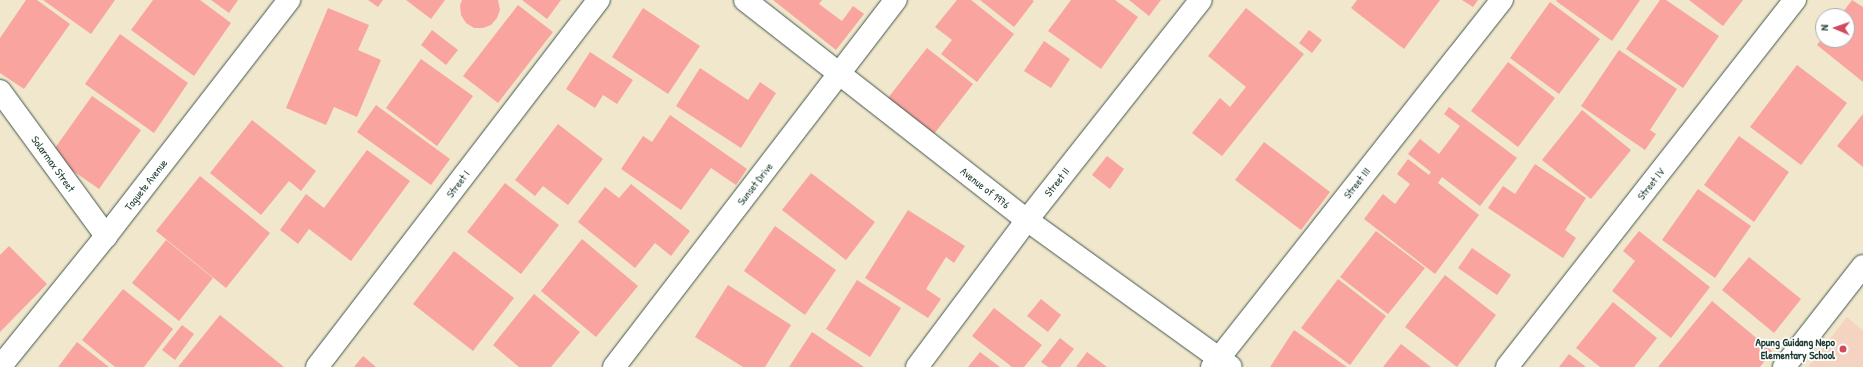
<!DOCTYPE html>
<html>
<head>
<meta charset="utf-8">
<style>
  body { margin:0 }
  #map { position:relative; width:1863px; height:367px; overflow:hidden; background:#f1e7cd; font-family:"Patrick Hand",sans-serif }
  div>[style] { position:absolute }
  .built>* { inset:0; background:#f5d3c1 }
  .building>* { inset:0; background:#faa49f }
  .roads { filter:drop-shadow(0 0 1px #3e564b) drop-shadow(0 0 1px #3e564b) }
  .minor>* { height:22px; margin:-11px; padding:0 11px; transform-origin:11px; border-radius:11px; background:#fff }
  .tertiary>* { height:22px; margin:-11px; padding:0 11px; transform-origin:11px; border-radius:11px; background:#fff }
  .dots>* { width:11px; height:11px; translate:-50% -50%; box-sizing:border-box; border:2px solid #fff; border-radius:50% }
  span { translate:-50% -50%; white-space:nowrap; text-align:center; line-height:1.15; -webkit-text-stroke:3.5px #fff; paint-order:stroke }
  .street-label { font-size:11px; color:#1f3d34 }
  .poi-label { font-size:11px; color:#1f3d34; font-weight:700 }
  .right { translate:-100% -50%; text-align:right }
  .north { position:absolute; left:1815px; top:8px; width:40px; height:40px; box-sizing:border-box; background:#fff; border:1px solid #a5b1ae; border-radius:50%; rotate:272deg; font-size:11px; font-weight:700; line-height:16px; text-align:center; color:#1f3d34 }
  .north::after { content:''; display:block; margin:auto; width:14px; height:18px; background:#d1495b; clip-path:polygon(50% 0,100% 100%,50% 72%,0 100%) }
</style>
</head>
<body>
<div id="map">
  <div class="built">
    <i style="clip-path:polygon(1847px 317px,1863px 331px,1863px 367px,1808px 367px)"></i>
  </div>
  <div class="building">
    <i style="clip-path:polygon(26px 0,37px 0,70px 24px,24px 89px,0 73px,0 38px)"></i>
    <i style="clip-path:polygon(43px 0,115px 0,91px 34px)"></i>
    <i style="clip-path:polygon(153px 0,200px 0,231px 23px,194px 76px,131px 30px)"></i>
    <i style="clip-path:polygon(211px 0,238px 0,229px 13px)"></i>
    <i style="clip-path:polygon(368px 0,383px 0,378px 7px)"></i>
    <i style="clip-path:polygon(406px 0,445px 0,431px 19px)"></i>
    <i style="clip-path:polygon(462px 0,498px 0,500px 10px,497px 18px,491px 25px,483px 28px,474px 28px,466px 23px,461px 15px,460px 5px)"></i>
    <i style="clip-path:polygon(522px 0,561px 0,547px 19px)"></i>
    <i style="clip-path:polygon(773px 0,822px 0,819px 4px,842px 21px,853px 6px,864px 14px,836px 50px)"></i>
    <i style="clip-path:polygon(957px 0,971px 0,1014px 34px,977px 82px,941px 54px,952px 40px,935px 27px)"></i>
    <i style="clip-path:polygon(980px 0,1032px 0,1034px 1px,1014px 27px)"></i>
    <i style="clip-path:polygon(1071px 0,1115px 0,1138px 17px,1101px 69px,1048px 31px)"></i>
    <i style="clip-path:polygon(1129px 0,1161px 0,1149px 16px)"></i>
    <i style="clip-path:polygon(1357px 0,1440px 0,1404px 49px,1351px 8px)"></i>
    <i style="clip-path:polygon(1462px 0,1478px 0,1473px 7px)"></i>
    <i style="clip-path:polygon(1557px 0,1640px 0,1612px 41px,1556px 1px)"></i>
    <i style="clip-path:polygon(1660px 0,1666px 0,1719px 36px,1683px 88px,1626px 49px)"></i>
    <i style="clip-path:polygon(1689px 0,1743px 0,1723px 26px)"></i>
    <i style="clip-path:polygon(1852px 0,1863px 7px,1863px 82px,1817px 45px,1823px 37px,1823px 40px,1847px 40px,1847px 16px,1840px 16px)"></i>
    <i style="clip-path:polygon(1550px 2px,1600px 39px,1559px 94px,1510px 58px)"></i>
    <i style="clip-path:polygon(518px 5px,553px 32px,498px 103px,463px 76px)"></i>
    <i style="clip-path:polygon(328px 8px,369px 25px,358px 50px,381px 60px,357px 117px,334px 107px,326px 125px,286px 108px)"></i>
    <i style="clip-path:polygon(643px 8px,700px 46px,668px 94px,612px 57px)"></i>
    <i style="clip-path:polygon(1246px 8px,1304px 54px,1222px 156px,1192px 133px,1220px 98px,1230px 107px,1246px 87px,1208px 56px)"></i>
    <i style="clip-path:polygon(432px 30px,458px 50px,446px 65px,421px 45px)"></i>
    <i style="clip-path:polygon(1309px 30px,1322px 40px,1312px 53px,1299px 43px)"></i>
    <i style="clip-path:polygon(120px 34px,188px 83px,154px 133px,85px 84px)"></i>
    <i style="clip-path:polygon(1044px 41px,1070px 59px,1051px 88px,1024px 71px)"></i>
    <i style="clip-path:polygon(927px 48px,973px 84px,930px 139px,884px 103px)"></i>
    <i style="clip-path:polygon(1619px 50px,1677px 89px,1650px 130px,1656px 134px,1645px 150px,1581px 106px)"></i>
    <i style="clip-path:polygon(590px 52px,633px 80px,617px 104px,603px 95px,595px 108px,566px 89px)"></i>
    <i style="clip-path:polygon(421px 59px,473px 96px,437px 146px,386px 108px)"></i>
    <i style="clip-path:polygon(1508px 62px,1555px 98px,1518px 147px,1471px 111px)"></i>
    <i style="clip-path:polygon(1797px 65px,1847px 103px,1801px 165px,1750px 127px)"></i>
    <i style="clip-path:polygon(700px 68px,748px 100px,760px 82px,776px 93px,741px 148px,676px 106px)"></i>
    <i style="clip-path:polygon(92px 96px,141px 130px,99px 189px,50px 155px)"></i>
    <i style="clip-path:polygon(376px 105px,450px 159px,431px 185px,357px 132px)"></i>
    <i style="clip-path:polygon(1449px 107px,1517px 158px,1480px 206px,1442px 177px,1438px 183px,1479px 215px,1435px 274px,1364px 219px,1383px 194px,1395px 204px,1410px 184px,1397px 174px,1408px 159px,1429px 175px,1431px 172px,1408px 154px,1420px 139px,1439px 154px,1460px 126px,1444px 114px)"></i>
    <i style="clip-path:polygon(1582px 110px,1631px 150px,1591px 199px,1542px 160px)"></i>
    <i style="clip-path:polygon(1863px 114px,1863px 167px,1837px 146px)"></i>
    <i style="clip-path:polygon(670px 115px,747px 169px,736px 185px,711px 168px,681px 210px,621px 169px,643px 136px,652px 142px)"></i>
    <i style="clip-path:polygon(252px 120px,316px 171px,301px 191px,289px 181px,261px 215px,210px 173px)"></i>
    <i style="clip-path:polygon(558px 124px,603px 159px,568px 205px,543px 186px,535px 196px,515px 180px)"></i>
    <i style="clip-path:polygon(1739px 136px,1789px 172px,1754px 222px,1704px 185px)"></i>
    <i style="clip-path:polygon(1264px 142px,1330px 192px,1301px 230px,1235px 180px)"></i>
    <i style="clip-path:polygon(367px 150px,410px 181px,351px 261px,309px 229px,298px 244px,280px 230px,306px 194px,324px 208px)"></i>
    <i style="clip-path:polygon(1107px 156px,1124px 169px,1110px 189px,1092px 175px)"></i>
    <i style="clip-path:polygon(1535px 164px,1586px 198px,1565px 230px,1576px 238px,1563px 258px,1488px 208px,1503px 186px,1515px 194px)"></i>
    <i style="clip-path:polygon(811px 173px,875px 222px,846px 260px,782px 210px)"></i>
    <i style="clip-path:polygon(200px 176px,270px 233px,226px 288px,156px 231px)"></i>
    <i style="clip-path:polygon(505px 183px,559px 225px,521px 274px,467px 232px)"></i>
    <i style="clip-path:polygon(631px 184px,690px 231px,671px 256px,655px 243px,635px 268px,578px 222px,605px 187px,619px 198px)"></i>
    <i style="clip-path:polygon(1698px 189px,1751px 226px,1715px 278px,1662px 240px)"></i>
    <i style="clip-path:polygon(908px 210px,965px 246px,954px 263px,946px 257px,926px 289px,941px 299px,928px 318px,865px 278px)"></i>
    <i style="clip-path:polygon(775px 226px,836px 270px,805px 315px,744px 271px)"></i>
    <i style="clip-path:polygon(1376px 231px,1425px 268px,1388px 314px,1340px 277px)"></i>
    <i style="clip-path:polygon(1639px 231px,1710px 287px,1671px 338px,1612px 291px,1635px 261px,1623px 251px)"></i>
    <i style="clip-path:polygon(582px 239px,638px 286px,596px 337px,541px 291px)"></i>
    <i style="clip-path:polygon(166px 240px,213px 278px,179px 321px,132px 283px)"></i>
    <i style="clip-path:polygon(9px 246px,47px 284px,0 332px,0 255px)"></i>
    <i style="clip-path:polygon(1472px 248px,1511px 275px,1497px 295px,1458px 268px)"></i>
    <i style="clip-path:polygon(454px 251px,514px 298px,473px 351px,413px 304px)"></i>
    <i style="clip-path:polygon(1749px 257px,1801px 299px,1774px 333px,1722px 290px)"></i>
    <i style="clip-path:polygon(1445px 275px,1496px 315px,1457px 367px,1405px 327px)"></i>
    <i style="clip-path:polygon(1338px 279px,1386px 316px,1350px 365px,1301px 328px)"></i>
    <i style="clip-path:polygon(857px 280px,901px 308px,870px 357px,826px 329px)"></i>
    <i style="clip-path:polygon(728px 285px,791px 325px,765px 367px,743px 367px,695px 337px)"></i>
    <i style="clip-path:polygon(123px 289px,173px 329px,144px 367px,115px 367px,82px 340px)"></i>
    <i style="clip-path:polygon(534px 294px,580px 332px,551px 367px,519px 367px,493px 345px)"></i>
    <i style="clip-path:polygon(1041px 299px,1061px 315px,1048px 332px,1027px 316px)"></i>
    <i style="clip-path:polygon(1712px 301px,1772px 351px,1760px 367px,1658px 367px)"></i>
    <i style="clip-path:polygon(1613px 302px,1657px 338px,1634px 367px,1600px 367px,1576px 348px)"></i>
    <i style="clip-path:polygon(994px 308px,1042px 345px,1024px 367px,1012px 367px,972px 336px)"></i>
    <i style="clip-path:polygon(220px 315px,284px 367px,178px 367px)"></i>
    <i style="clip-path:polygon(182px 325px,194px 334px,175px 360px,162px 350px)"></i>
    <i style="clip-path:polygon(1294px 330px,1347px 367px,1270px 367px)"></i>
    <i style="clip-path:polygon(812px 332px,864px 367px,789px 367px)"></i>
    <i style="clip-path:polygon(1060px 338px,1074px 349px,1060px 367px,1048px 367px,1041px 362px)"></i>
    <i style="clip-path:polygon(77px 342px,109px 367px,58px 367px)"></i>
    <i style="clip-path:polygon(1401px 344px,1431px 367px,1383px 367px)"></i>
    <i style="clip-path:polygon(980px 352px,1000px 367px,968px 367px)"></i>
    <i style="clip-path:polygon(1087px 352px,1107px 367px,1076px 367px)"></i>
    <i style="clip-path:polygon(1569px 354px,1586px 367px,1559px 367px)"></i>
    <i style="clip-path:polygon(363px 356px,376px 367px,354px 367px)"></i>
  </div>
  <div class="roads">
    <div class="minor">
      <i style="left:745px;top:0;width:358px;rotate:38deg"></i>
      <i style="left:1027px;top:220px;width:251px;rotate:35.8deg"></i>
      <i style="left:0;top:91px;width:180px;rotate:53.8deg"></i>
      <i style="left:317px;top:367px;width:463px;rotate:-52.5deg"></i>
      <i style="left:614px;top:367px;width:463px;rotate:-52.5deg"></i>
      <i style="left:917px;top:367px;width:184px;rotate:-53.2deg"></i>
      <i style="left:1027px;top:220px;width:280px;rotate:-51.7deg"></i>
      <i style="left:1212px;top:367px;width:468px;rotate:-51.7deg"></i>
      <i style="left:1507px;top:367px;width:467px;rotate:-51.9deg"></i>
      <i style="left:1784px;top:367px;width:128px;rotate:-52deg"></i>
    </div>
    <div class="tertiary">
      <i style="left:0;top:367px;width:169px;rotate:-51deg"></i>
      <i style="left:106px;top:236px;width:299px;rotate:-52.2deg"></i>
    </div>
  </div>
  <div class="dots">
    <i style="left:1843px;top:349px;background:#d1495b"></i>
  </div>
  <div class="street-label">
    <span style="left:53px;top:164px;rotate:54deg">Solarmax Street</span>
    <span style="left:1057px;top:182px;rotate:-52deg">Street II</span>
    <span style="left:1357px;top:183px;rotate:-52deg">Street III</span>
    <span style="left:458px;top:184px;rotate:-53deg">Street I</span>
    <span style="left:755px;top:184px;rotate:-52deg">Sunset Drive</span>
    <span style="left:1651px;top:184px;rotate:-52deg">Street IV</span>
    <span style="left:146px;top:185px;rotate:-52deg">Taguete Avenue</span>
    <span style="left:985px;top:188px;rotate:38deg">Avenue of 1976</span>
  </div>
  <div class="poi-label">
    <span class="right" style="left:1835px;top:349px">Apung Guidang Nepo<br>Elementary School</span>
  </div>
  <div class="north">N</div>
</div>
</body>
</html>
